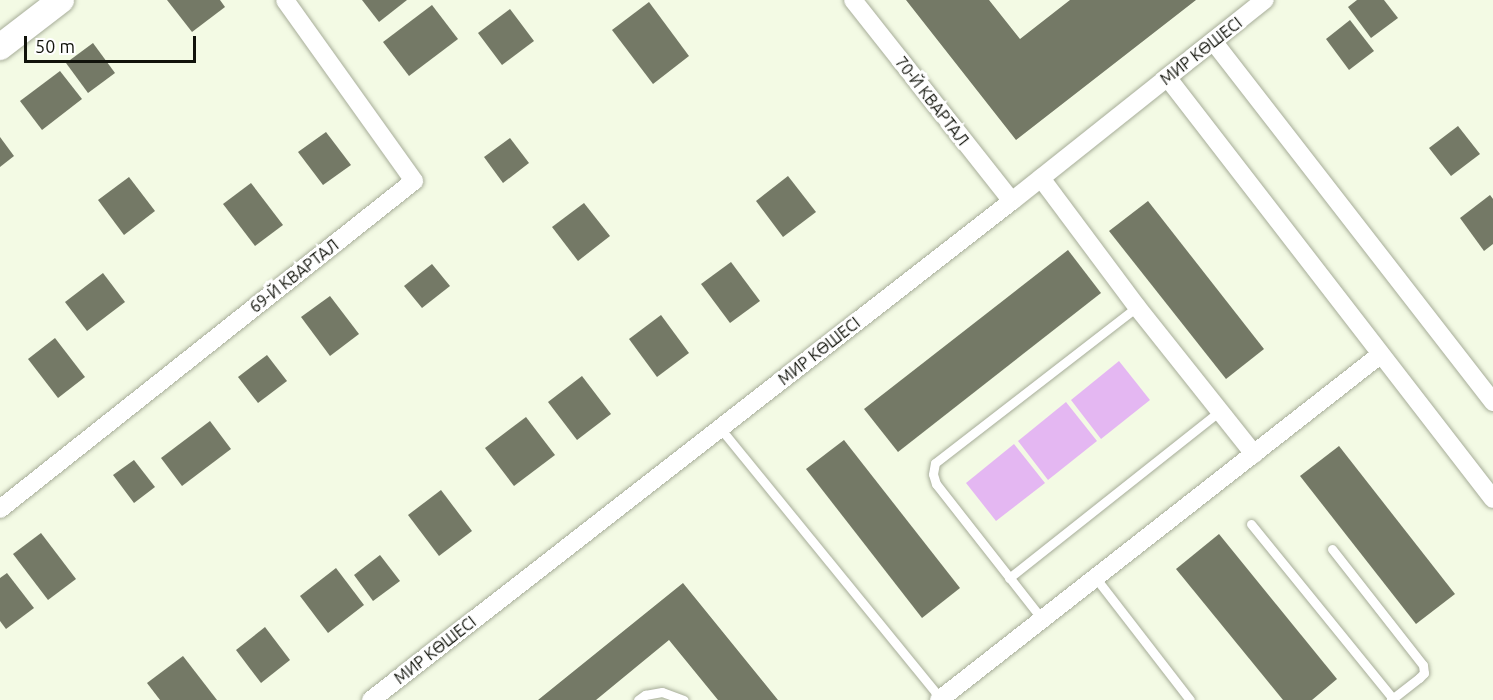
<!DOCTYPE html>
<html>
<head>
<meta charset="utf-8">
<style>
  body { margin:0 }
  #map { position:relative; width:1493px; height:700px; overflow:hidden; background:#f3fae4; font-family:Ubuntu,sans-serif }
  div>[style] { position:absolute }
  .green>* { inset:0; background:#e4b7f2 }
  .building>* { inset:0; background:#747966 }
  .roads { filter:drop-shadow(0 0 2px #a7ad99) drop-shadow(0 0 2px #a7ad99) }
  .lane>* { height:9px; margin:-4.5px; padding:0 4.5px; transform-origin:4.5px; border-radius:4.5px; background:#fff }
  .street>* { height:18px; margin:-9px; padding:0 9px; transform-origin:9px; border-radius:9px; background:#fff }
  .secondary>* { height:26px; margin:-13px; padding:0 13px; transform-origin:13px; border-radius:13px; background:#fff }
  span { translate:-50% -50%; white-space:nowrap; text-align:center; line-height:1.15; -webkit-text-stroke:6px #fff; paint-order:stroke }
  .street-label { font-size:16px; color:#11130b }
  .scale { position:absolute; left:24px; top:36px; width:172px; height:27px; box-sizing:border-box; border:3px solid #11130b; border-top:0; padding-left:8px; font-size:18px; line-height:21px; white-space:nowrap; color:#11130b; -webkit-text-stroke:4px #fff; paint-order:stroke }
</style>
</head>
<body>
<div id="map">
  <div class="green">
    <i style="clip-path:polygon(1119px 361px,1150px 400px,1101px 439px,1071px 400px)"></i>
    <i style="clip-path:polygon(1066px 402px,1097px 441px,1048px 480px,1018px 441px)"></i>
    <i style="clip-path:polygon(1014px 444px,1045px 483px,996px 521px,966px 483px)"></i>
  </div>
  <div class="building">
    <i style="clip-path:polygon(167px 0,220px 0,225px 7px,192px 32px)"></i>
    <i style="clip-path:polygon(362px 0,407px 0,379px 22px)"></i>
    <i style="clip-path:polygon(906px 0,989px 0,1020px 39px,1070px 0,1196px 0,1016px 140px)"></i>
    <i style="clip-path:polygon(1357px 0,1384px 0,1398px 18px,1371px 38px,1348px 7px)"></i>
    <i style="clip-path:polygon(649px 2px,689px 56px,653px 84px,612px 30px)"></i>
    <i style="clip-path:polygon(432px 5px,458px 39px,409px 76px,383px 42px)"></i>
    <i style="clip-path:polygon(510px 9px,534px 41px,502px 65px,478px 33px)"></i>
    <i style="clip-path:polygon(1350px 20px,1374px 51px,1349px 70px,1326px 39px)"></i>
    <i style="clip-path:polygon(93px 43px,115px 73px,88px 93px,66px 63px)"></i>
    <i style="clip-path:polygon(60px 71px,82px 99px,42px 130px,20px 101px)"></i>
    <i style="clip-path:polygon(1458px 126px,1480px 154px,1451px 176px,1429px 148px)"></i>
    <i style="clip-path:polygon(326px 132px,351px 165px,323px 185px,298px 152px)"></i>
    <i style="clip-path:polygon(0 137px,14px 156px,0 167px)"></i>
    <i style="clip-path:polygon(510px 138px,529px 163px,503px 183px,484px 157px)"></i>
    <i style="clip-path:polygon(788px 176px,816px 212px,783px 237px,756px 201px)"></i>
    <i style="clip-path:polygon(129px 177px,155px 211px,124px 235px,98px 200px)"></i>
    <i style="clip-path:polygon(251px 183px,283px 225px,255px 246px,223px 204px)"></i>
    <i style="clip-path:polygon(1490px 195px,1493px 199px,1493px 244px,1484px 251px,1460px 218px)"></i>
    <i style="clip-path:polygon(1148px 201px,1264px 349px,1226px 379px,1109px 231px)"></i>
    <i style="clip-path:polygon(584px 203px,610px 236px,578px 261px,552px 227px)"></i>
    <i style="clip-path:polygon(1068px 250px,1101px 293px,898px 452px,864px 409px)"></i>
    <i style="clip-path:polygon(731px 262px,760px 301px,730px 323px,701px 284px)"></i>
    <i style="clip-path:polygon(432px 264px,450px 286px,422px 308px,404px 286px)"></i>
    <i style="clip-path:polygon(103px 273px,125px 302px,87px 331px,65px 302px)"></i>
    <i style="clip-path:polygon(330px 296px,359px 334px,330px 356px,301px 317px)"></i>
    <i style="clip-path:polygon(661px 315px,689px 353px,657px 377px,629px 339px)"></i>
    <i style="clip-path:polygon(55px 338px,85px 377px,58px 398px,28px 359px)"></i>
    <i style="clip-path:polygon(267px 355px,287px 381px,258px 403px,238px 377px)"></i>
    <i style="clip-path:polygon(582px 376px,611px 414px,577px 440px,548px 402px)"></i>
    <i style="clip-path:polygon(526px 417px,555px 455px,514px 486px,485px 448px)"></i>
    <i style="clip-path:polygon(210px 421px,231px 449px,182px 486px,161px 458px)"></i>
    <i style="clip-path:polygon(844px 440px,960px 588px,922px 618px,806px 469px)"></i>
    <i style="clip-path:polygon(1339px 446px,1455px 594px,1416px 624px,1300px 476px)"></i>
    <i style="clip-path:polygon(134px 460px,155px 487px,134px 503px,113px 475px)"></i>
    <i style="clip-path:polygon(441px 490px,472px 531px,439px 556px,408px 515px)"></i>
    <i style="clip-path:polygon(41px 533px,76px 579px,48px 600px,13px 554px)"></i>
    <i style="clip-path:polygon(1219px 534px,1337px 679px,1312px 700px,1283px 700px,1176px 569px)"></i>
    <i style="clip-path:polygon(380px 555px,400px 581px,373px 601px,354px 575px)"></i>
    <i style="clip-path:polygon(336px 568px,364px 605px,328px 633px,300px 596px)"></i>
    <i style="clip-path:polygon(7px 573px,34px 608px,6px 629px,0 621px,0 578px)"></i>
    <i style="clip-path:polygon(683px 583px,778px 700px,718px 700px,669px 640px,596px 700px,538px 700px)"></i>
    <i style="clip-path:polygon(265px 627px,290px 660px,261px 683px,236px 650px)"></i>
    <i style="clip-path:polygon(183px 656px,217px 700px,160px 700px,147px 683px)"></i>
  </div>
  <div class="roads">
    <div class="lane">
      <i style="left:720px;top:428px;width:351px;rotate:50.8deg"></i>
      <i style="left:1251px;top:524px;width:225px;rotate:50.9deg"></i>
      <i style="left:1332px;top:549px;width:147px;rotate:51.9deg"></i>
      <i style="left:1423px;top:665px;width:8px;rotate:83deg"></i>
      <i style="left:1424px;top:673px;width:7px;rotate:135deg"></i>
      <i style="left:1419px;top:678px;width:36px;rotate:142deg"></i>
      <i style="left:1095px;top:577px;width:155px;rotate:52.3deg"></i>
      <i style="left:1009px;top:578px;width:269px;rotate:-38.4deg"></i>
      <i style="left:1042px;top:619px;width:172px;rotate:-128.1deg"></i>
      <i style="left:936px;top:484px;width:10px;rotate:-107deg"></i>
      <i style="left:933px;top:474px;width:11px;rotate:-80deg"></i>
      <i style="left:935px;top:463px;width:255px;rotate:-37.7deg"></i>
      <i style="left:638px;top:700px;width:9px;rotate:-36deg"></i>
      <i style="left:645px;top:695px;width:17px;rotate:-10deg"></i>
      <i style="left:662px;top:692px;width:23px;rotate:20deg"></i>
    </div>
    <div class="street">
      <i style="left:853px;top:0;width:256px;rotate:51.7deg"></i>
      <i style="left:1213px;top:41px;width:457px;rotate:52.2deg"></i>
      <i style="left:1167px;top:77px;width:533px;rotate:52.31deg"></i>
      <i style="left:1041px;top:178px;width:161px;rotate:53.3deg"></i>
      <i style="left:1137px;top:307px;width:188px;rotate:51.5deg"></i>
      <i style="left:0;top:509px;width:528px;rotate:-38.39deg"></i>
      <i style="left:414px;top:181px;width:222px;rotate:-125.5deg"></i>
      <i style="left:371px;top:700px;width:812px;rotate:-37.9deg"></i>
      <i style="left:1012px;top:201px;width:323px;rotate:-38.5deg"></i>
      <i style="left:939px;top:700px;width:560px;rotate:-38.04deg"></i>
    </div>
    <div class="secondary">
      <i style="left:0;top:47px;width:77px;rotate:-37.6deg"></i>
    </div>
  </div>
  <div class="street-label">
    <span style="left:1201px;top:51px;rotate:-38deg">МИР КӨШЕСІ</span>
    <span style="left:932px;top:101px;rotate:52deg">70-Й КВАРТАЛ</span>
    <span style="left:294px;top:276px;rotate:-38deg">69-Й КВАРТАЛ</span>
    <span style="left:819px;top:351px;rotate:-38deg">МИР КӨШЕСІ</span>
    <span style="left:435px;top:650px;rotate:-38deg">МИР КӨШЕСІ</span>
  </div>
  <div class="scale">50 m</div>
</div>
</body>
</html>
